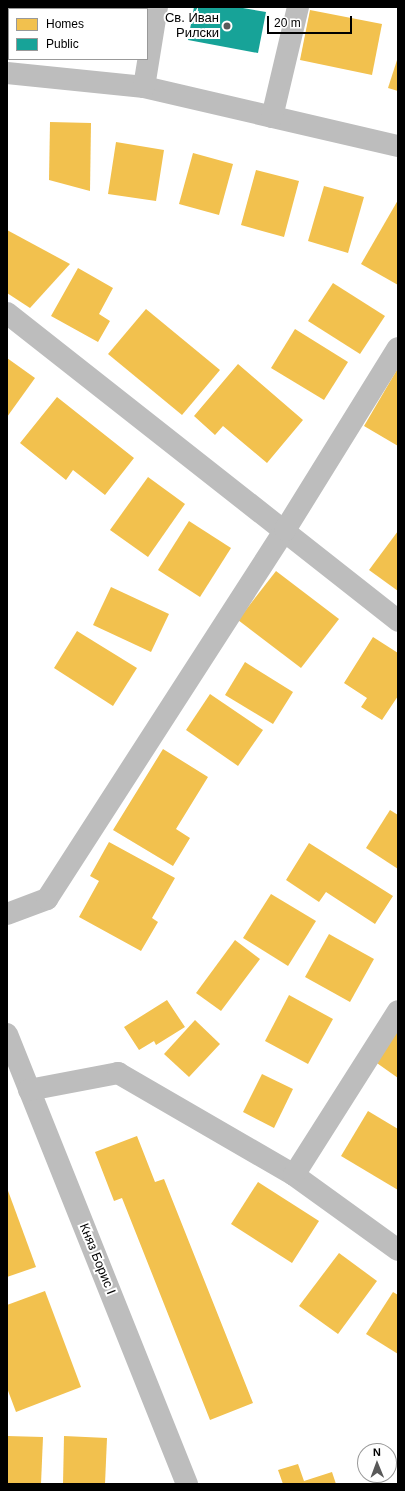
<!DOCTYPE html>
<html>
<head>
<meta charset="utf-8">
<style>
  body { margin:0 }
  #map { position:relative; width:405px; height:1491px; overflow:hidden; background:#fff; font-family:Arial,sans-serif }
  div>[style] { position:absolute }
  .homes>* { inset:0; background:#f2c14e }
  .public>* { inset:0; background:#17a398 }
  .minor>* { height:22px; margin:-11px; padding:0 11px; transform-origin:11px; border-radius:11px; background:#bdbdbd }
  .dots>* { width:11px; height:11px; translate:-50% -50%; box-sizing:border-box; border:2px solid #fff; border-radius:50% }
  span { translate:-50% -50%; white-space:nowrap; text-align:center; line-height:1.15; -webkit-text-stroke:4px #fff; paint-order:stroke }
  .poi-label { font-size:13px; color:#000 }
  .right { translate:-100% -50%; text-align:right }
  .street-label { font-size:13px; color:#000 }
  .frame { position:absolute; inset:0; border:8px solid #000; pointer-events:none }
  .legend { position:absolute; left:8px; top:8px; width:140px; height:52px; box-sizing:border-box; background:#fff; border:1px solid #999; margin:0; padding:5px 7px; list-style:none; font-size:12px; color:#000 }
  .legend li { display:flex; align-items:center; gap:8px; height:20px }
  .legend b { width:20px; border:1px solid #999 }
  .north { position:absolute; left:357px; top:1443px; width:40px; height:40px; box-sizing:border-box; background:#fff; border:1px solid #999; border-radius:50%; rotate:359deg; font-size:11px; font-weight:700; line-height:16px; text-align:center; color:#000 }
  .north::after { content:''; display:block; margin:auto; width:14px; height:18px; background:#595959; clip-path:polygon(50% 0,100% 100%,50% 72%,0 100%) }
  .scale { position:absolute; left:267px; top:16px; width:85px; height:18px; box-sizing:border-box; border:2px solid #000; border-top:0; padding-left:5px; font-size:12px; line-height:14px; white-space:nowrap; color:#000; -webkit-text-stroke:3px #fff; paint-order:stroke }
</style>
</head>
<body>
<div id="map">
  <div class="homes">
    <i style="clip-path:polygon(22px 7px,113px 7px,22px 9px)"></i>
    <i style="clip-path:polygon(310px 10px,382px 24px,372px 75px,300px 60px)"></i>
    <i style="clip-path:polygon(398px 57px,398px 91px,388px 88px)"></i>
    <i style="clip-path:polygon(50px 122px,91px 123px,90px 191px,49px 180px)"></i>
    <i style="clip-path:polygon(116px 142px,164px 150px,156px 201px,108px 194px)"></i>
    <i style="clip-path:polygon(193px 153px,233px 164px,219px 215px,179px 204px)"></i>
    <i style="clip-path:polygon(256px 170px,299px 181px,284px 237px,241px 225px)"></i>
    <i style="clip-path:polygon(324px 186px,364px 197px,348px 253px,308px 241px)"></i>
    <i style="clip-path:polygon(398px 200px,398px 285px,361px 264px)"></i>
    <i style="clip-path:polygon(7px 230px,70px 264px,30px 308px,7px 293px)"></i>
    <i style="clip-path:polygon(78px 268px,113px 288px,99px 314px,110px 321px,98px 342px,51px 316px)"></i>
    <i style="clip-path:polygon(333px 283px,385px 316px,360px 354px,308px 321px)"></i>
    <i style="clip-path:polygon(146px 309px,220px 370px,182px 415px,108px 354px)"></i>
    <i style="clip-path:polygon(295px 329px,348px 362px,324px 400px,271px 368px)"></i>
    <i style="clip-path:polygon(7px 358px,35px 378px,7px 417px)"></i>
    <i style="clip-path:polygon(238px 364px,303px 420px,267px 463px,223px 426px,215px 435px,194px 416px)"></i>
    <i style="clip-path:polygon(398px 368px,398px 446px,364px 426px)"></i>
    <i style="clip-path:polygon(57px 397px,134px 458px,105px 495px,73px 470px,66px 480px,20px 443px)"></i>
    <i style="clip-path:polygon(148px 477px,185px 504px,148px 557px,110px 530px)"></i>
    <i style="clip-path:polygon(189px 521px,231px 548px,200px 597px,158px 570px)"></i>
    <i style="clip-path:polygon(398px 531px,398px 591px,369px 570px)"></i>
    <i style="clip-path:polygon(276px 571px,339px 619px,301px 668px,238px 620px)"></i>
    <i style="clip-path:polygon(111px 587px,169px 614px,151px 652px,93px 625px)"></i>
    <i style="clip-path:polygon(77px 631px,137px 668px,113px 706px,54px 668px)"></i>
    <i style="clip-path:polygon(373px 637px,398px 653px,398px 696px,382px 720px,361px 707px,367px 698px,344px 683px)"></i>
    <i style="clip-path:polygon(245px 662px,293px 692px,273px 724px,225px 695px)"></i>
    <i style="clip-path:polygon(210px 694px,263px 730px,238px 766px,186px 730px)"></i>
    <i style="clip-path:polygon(163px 749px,208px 777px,176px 829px,190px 838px,173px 866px,113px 830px)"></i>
    <i style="clip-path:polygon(390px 810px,398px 815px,398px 869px,366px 848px)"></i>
    <i style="clip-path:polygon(109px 842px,175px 878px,152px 918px,158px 922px,141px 951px,79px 917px,99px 881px,90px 876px)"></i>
    <i style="clip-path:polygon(309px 843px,393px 896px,375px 924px,326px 892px,319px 902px,286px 880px)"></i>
    <i style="clip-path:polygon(271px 894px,316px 921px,288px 966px,243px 938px)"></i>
    <i style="clip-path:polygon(329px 934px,374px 959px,350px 1002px,305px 977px)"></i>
    <i style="clip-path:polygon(235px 940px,260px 959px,221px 1011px,196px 993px)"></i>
    <i style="clip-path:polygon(289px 995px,333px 1019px,308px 1064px,265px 1041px)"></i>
    <i style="clip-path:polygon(167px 1000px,185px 1027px,156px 1045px,154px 1041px,139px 1050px,124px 1027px)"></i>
    <i style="clip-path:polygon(195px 1020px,220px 1044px,189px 1077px,164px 1054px)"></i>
    <i style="clip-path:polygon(398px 1026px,398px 1078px,374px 1061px)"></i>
    <i style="clip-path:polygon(262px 1074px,293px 1089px,274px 1128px,243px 1112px)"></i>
    <i style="clip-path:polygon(368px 1111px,398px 1129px,398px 1190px,341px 1156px)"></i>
    <i style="clip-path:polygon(137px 1136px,155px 1182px,164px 1179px,253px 1403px,210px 1420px,122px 1198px,114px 1201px,95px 1152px)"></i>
    <i style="clip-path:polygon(258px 1182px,319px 1221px,292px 1263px,231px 1224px)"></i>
    <i style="clip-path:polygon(7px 1188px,36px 1267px,7px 1277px)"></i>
    <i style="clip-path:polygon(339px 1253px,377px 1281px,338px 1334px,299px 1306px)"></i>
    <i style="clip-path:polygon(45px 1291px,81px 1387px,16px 1412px,7px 1388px,7px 1305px)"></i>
    <i style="clip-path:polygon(393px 1292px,398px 1295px,398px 1354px,366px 1334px)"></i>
    <i style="clip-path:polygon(7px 1436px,43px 1437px,41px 1484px,7px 1484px)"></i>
    <i style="clip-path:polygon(64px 1436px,107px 1438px,105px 1484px,63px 1484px)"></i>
    <i style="clip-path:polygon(298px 1464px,304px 1481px,332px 1472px,336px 1484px,283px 1484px,278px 1470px)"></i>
  </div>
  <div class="public">
    <i style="clip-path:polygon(194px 7px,237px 7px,266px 12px,258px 53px,188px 40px)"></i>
  </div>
  <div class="minor">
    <i style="left:7px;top:73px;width:138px;rotate:5.8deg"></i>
    <i style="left:144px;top:87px;width:261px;rotate:13.1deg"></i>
    <i style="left:144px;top:87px;width:81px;rotate:-80.8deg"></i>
    <i style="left:272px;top:117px;width:113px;rotate:-76.7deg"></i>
    <i style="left:7px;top:313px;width:498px;rotate:38.2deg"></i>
    <i style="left:7px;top:914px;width:43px;rotate:-20.6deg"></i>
    <i style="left:47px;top:899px;width:439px;rotate:-57.2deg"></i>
    <i style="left:285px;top:530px;width:214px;rotate:-58.2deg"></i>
    <i style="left:7px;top:1034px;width:485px;rotate:68.2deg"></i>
    <i style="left:29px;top:1090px;width:91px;rotate:-10.8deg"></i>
    <i style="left:118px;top:1073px;width:203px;rotate:30.1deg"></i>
    <i style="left:294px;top:1175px;width:128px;rotate:35.8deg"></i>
    <i style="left:294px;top:1175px;width:194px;rotate:-57.6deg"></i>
  </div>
  <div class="dots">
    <i style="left:227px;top:26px;background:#595959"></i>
  </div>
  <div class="poi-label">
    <span class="right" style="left:219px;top:26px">Св. Иван<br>Рилски</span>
  </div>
  <div class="street-label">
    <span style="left:97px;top:1259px;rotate:68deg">Княз Борис I</span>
  </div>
  <div class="frame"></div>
  <ul class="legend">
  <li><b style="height:11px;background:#f2c14e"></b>Homes</li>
  <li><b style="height:11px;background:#17a398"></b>Public</li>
  </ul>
  <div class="north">N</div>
  <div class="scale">20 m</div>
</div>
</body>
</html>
